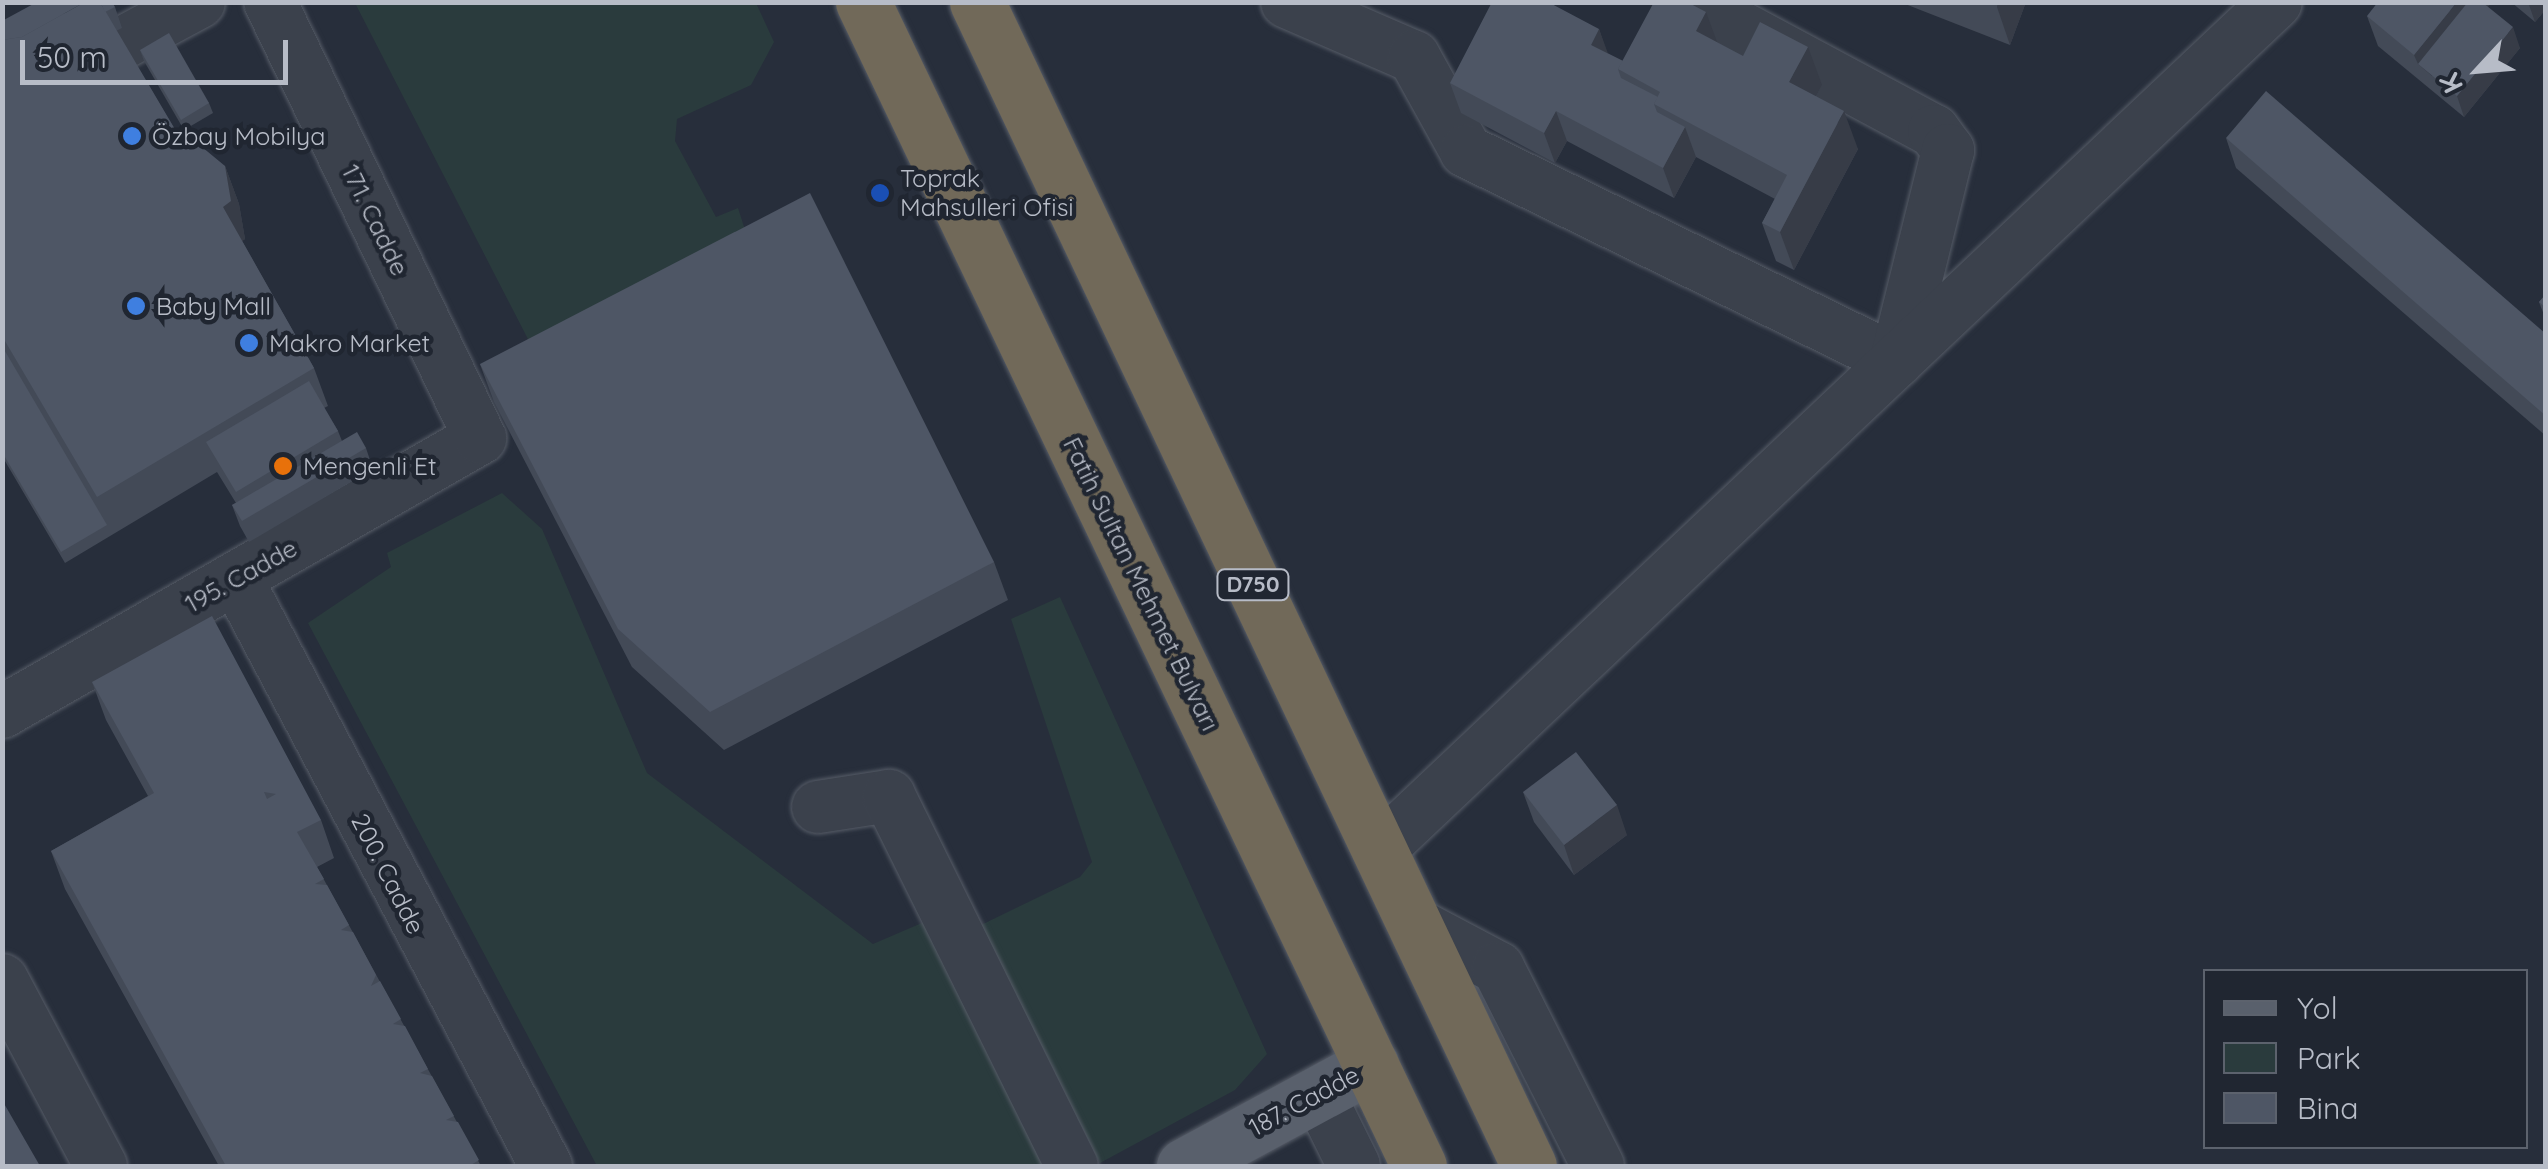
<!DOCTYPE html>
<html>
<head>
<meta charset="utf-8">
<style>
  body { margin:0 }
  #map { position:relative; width:2548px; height:1169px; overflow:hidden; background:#272e3b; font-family:Quicksand,sans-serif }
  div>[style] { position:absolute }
  .green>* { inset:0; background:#2a3b3d }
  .roads { filter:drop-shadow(0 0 2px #565c67) drop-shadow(0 0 2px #565c67) }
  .minor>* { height:52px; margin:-26px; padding:0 26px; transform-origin:26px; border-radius:26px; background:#3b414c }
  .major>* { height:55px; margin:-27.5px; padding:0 27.5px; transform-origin:27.5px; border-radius:27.5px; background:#59606c }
  .highway>* { height:55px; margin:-27.5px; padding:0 27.5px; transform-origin:27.5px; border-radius:27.5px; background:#716959 }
  .wall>* { inset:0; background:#434a57 }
  .shaded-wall>* { inset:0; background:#373c47 }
  .building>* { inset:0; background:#4e5665 }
  .dots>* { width:28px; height:28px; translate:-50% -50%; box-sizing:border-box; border:5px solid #202631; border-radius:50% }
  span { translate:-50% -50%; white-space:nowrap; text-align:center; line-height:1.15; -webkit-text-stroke:9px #202631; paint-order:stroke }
  .shield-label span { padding:2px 8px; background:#202631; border:2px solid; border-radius:8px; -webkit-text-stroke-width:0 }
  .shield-label { font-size:22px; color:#b7bcc7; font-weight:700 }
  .poi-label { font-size:25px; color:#b7bcc7 }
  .left { translate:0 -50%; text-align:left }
  .street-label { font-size:25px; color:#b7bcc7 }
  .frame { position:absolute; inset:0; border:5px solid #b7bcc7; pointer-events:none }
  .legend { position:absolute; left:2203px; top:969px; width:325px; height:180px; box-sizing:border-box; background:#202631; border:2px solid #5c626d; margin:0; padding:12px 18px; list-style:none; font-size:30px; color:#b7bcc7 }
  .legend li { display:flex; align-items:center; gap:20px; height:50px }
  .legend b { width:50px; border:2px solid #5c626d }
  .north { position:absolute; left:2428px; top:20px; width:100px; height:100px; -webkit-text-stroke:8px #202631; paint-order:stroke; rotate:244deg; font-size:28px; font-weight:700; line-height:40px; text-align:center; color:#b7bcc7 }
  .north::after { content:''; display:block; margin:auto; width:35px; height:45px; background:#b7bcc7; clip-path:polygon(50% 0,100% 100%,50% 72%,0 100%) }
  .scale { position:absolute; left:20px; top:40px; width:268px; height:45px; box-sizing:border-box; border:5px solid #b7bcc7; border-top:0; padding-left:12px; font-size:30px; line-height:35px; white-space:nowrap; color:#b7bcc7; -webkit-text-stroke:8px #202631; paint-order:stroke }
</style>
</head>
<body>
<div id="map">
  <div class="green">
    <i style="clip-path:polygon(355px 3px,756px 3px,774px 42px,751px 85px,677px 119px,675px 141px,716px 217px,738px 208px,747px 236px,532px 347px)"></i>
    <i style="clip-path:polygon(502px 493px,542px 529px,647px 773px,873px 944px,931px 919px,1048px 1166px,597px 1166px,308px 623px,391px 567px,387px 553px)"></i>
    <i style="clip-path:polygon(1060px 597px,1267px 1054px,1235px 1090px,1100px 1163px,981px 925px,1080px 877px,1092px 862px,1011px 619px)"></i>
  </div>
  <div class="roads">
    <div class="minor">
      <i style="left:1287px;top:2px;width:138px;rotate:23.4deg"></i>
      <i style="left:1414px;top:57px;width:107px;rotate:61deg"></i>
      <i style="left:1466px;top:151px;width:479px;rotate:26deg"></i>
      <i style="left:1693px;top:2px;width:273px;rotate:28.2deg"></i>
      <i style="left:1934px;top:131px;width:24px;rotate:54deg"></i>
      <i style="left:1948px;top:150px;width:216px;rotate:103.9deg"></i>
      <i style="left:117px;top:46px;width:93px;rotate:-28.2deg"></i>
      <i style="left:236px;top:578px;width:665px;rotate:62.2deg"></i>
      <i style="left:2px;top:712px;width:551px;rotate:-29.82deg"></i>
      <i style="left:480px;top:438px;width:484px;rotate:-115.7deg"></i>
      <i style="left:818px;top:807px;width:72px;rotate:-8.8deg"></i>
      <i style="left:889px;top:796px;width:413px;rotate:63.7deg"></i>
      <i style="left:1379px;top:850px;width:1234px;rotate:-43.39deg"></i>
      <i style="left:1413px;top:923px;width:96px;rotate:27.9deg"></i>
      <i style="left:1498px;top:968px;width:222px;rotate:63.2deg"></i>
      <i style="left:2px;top:980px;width:211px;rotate:62deg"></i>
      <i style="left:1318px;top:1093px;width:81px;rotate:63.7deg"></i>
    </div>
    <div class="major">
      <i style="left:1184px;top:1166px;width:213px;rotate:-28.4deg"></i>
    </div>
    <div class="highway">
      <i style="left:863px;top:2px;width:1290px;rotate:64.47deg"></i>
      <i style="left:977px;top:2px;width:1288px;rotate:64.63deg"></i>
    </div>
  </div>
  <div class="wall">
    <i style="clip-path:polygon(1900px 2px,2026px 2px,2010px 45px)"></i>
    <i style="clip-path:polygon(2511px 2px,2546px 2px,2546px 9px,2535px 22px)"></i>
    <i style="clip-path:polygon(115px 7px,122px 28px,116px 31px,186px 148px,225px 166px,239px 204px,245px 239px,242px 241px,314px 368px,328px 406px,324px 408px,338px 431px,342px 441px,366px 448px,373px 469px,249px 542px,240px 526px,232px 505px,236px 503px,217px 472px,65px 563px,2px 456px,2px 21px)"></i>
    <i style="clip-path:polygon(2488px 8px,2520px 48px,2464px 117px,2378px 46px,2367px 16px)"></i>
    <i style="clip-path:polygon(1599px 29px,1607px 53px,1623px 61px,1717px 43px,1743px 56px,1822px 85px,1816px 96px,1858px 149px,1794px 270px,1776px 261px,1762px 223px,1775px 199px,1696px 157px,1674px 198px,1567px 141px,1555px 163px,1461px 113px,1450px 83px)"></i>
    <i style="clip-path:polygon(140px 50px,209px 103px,213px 113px,184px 130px,144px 61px)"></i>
    <i style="clip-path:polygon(2226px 138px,2546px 334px,2546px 436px,2236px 168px)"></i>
    <i style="clip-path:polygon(2546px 294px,2546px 320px,2539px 302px)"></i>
    <i style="clip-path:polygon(480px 364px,994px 562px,1008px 600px,724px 750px,632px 667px,494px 402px)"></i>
    <i style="clip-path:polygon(92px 682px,321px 820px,334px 858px,317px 867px,481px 1166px,219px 1166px,65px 889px,51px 851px,148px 796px,106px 720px)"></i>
    <i style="clip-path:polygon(1523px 792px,1627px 835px,1574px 875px,1534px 822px)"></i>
  </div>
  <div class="shaded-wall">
    <i style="clip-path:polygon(1998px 2px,2026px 2px,2010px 45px,1997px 7px)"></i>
    <i style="clip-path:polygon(2457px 2px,2492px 2px,2432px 76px,2418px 64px,2414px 55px)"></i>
    <i style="clip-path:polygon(2528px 2px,2546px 2px,2546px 9px,2535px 22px)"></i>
    <i style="clip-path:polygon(1706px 12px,1720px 50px,1696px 31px)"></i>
    <i style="clip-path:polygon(2513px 27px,2520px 48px,2464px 117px,2457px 96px)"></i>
    <i style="clip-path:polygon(1599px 29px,1610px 59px,1591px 45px)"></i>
    <i style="clip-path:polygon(1808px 47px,1822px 85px,1803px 120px,1789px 82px)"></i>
    <i style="clip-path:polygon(1556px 111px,1567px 141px,1555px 163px,1544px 133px)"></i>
    <i style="clip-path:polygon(1844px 111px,1858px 149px,1794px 270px,1780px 232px)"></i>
    <i style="clip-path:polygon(1685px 127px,1696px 157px,1674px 198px,1663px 168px)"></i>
    <i style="clip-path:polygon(225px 166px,239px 204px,245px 239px,237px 245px,223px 207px)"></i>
    <i style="clip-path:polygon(1617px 805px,1627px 835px,1574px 875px,1564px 845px)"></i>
  </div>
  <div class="building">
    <i style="clip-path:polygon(37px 2px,85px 2px,22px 37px,2px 40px,2px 21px)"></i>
    <i style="clip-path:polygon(85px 2px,100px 2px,186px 148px,196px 142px,225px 166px,231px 201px,223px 207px,314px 368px,97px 497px,2px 336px,2px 40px,22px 37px)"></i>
    <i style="clip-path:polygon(100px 2px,112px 2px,115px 7px,105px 12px)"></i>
    <i style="clip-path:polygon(1492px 2px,1548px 2px,1599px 29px,1591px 45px,1623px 61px,1618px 69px,1621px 78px,1658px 97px,1654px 104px,1657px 112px,1685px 127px,1663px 168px,1556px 111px,1544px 133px,1450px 83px)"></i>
    <i style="clip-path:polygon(1654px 2px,1687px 2px,1706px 12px,1696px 31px,1743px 56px,1760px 22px,1808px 47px,1789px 82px,1844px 111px,1780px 232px,1762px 223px,1787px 175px,1654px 104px,1660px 92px,1618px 69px)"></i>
    <i style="clip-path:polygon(2378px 2px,2457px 2px,2414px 55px,2367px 16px)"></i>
    <i style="clip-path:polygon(2468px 2px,2482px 2px,2513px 27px,2457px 96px,2418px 64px)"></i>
    <i style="clip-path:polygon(169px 33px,209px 103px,181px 120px,140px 50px)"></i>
    <i style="clip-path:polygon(2266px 91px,2546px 334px,2546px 416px,2226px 138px)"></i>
    <i style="clip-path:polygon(810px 193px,994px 562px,710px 712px,618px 629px,480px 364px)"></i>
    <i style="clip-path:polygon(2546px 294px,2546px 308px,2539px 302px)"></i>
    <i style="clip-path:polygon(2px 346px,107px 525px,61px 552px,2px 452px)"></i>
    <i style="clip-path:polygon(309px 381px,338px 431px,236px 492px,206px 442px)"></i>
    <i style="clip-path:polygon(357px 432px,366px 448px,242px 521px,232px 505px)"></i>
    <i style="clip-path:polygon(evenodd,212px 616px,321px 820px,297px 832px,324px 879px,315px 884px,327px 885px,349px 925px,341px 930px,353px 932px,376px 975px,371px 986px,380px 981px,401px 1019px,393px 1024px,405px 1026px,428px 1069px,420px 1073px,432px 1076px,454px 1116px,446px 1120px,458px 1122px,479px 1160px,471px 1165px,481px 1166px,226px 1166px,51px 851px,154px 793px,92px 682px,212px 616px,264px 792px,276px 794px,267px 799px,264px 792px)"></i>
    <i style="clip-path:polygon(1576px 752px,1617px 805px,1564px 845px,1523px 792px)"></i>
    <i style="clip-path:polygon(2px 1100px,40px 1166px,2px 1166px)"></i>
  </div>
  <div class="dots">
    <i style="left:132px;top:136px;background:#3f7fe0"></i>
    <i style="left:880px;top:193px;background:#1a4fb4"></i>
    <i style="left:136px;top:306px;background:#3f7fe0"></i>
    <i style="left:249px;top:343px;background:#3f7fe0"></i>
    <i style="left:283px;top:466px;background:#e8710a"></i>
  </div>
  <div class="shield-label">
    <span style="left:1253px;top:585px">D750</span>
  </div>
  <div class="poi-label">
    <span class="left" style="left:152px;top:136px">Özbay Mobilya</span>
    <span class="left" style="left:900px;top:193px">Toprak<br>Mahsulleri Ofisi</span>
    <span class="left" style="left:156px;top:306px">Baby Mall</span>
    <span class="left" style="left:269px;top:343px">Makro Market</span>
    <span class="left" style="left:303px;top:466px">Mengenli Et</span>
  </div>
  <div class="street-label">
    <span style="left:375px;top:220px;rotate:64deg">171. Cadde</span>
    <span style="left:241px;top:576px;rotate:-29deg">195. Cadde</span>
    <span style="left:1141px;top:584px;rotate:64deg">Fatih Sultan Mehmet Bulvarı</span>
    <span style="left:388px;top:874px;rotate:63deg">200. Cadde</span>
    <span style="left:1304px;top:1101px;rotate:-28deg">187. Cadde</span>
  </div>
  <div class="frame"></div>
  <ul class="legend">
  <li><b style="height:12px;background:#59606c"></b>Yol</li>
  <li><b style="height:28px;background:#2a3b3d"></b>Park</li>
  <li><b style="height:28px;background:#4e5665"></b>Bina</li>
  </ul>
  <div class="north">K</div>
  <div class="scale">50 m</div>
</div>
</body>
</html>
